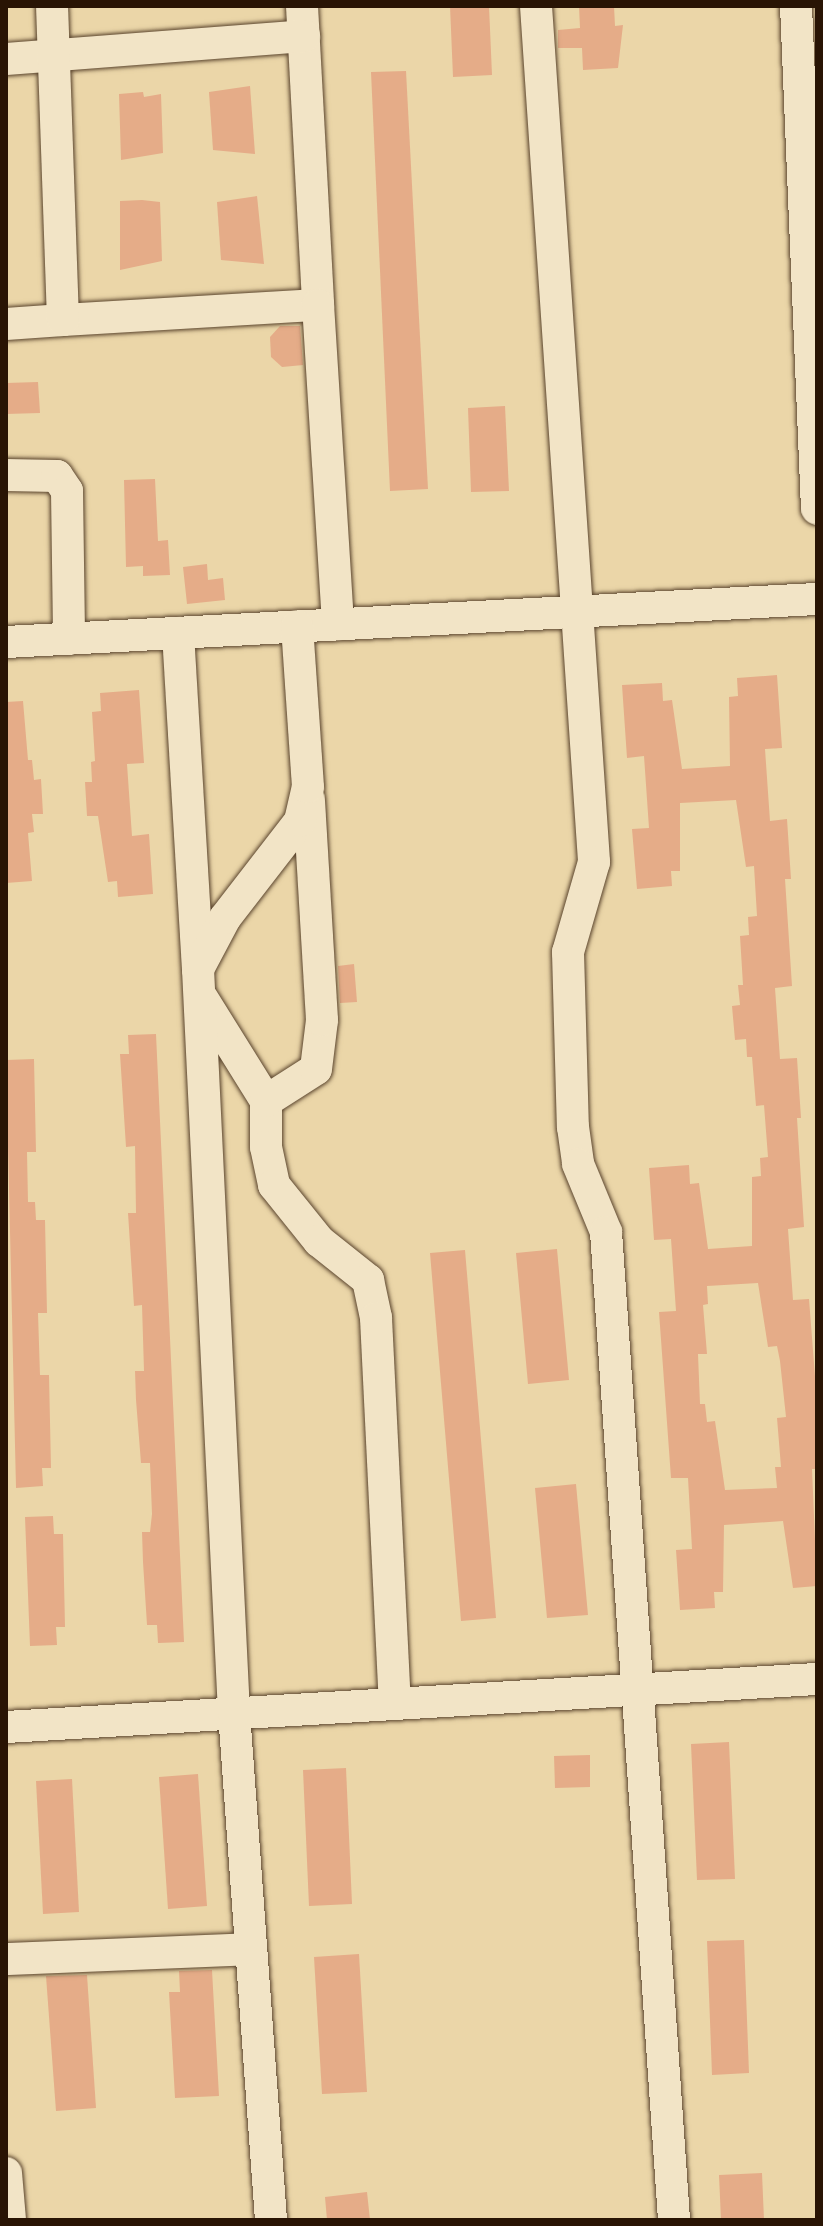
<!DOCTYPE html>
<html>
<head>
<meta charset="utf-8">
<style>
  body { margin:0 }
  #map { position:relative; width:823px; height:2226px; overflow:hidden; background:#ebd6a8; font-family:"IM FELL DW Pica",serif }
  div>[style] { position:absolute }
  .building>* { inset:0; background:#e5ac88 }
  .roads { filter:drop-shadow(0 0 2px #5a442d) drop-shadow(0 0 2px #5a442d) }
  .minor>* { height:32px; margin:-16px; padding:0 16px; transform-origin:16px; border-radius:16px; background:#f2e4c6 }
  span { translate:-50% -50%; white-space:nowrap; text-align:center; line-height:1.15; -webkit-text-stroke:6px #f2e4c6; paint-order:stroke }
  .frame { position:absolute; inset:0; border:8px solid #291404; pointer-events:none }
</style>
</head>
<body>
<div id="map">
  <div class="building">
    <i style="clip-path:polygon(450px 6px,489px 6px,492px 75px,453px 77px)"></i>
    <i style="clip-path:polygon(579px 6px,614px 6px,615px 26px,623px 25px,618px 68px,583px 70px,582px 48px,558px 48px,558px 30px,580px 28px)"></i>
    <i style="clip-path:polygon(406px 71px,428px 489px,390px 491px,371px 72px)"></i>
    <i style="clip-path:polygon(250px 86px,255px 154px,213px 150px,209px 92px)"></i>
    <i style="clip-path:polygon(143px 92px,144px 97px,161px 94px,163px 153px,121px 160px,119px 94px)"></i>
    <i style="clip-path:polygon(257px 196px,264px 264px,221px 260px,217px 202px)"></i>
    <i style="clip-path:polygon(142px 200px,160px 202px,162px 261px,120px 270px,120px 201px)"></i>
    <i style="clip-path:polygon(280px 326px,300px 326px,303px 365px,282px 367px,271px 357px,270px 337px)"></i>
    <i style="clip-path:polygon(38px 382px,40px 413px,6px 414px,6px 383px)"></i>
    <i style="clip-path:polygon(505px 406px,509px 491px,471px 492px,468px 408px)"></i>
    <i style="clip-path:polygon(155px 479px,158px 541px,168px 540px,170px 575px,143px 576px,143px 566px,126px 567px,124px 480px)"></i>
    <i style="clip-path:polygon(207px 564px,208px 580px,223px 578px,225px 600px,187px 604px,183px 567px)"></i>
    <i style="clip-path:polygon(evenodd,777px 675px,782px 748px,765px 749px,770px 821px,787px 819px,791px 879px,785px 879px,792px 986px,775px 988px,780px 1059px,797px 1058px,801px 1118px,797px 1118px,804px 1227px,788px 1229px,793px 1300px,809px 1299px,817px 1402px,817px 1469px,812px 1469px,817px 1586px,793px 1588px,783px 1521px,724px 1525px,723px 1592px,714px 1592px,715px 1608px,680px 1610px,676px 1550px,692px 1549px,688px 1478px,671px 1478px,659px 1312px,676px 1311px,671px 1239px,654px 1240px,649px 1168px,689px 1165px,690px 1184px,699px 1183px,708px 1249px,752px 1246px,752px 1177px,761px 1176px,760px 1158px,768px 1157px,764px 1105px,756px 1106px,752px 1057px,747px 1057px,746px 1039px,735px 1040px,732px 1006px,740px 1005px,738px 985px,743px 985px,740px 936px,749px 935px,748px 917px,757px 916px,754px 866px,746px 867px,736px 800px,680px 803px,680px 871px,671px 871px,672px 886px,637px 889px,632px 829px,649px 828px,644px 756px,627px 758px,622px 685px,662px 683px,663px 701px,672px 700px,682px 769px,730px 766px,729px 697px,738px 696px,737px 678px,777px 675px,758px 1283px,768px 1347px,777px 1346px,780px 1361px,786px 1417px,777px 1418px,781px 1467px,775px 1467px,777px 1488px,725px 1490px,715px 1421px,707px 1422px,705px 1404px,700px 1404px,698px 1354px,707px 1354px,703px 1305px,708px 1304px,707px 1286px,758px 1283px)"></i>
    <i style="clip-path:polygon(139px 690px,144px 763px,127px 764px,132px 836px,149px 834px,153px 894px,118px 897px,117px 881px,108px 882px,98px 816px,87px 816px,85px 782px,92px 782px,91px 762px,95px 761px,92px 712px,101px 711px,100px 693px)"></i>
    <i style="clip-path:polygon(23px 701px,28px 760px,32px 760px,34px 780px,41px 779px,43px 814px,32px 814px,34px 832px,28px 833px,32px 881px,6px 883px,6px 702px)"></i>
    <i style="clip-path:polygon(354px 964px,357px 1002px,340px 1003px,338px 966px)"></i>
    <i style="clip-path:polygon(156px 1034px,184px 1642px,158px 1643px,157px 1625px,147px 1625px,143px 1562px,142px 1532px,150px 1532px,152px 1514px,150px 1463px,141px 1463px,136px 1400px,135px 1371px,144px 1371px,142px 1305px,134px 1306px,128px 1213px,136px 1213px,135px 1146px,126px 1147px,120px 1054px,129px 1054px,128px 1035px)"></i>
    <i style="clip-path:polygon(34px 1059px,36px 1152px,27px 1152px,28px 1202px,35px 1202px,36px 1220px,45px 1220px,47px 1313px,38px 1313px,40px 1375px,49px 1375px,51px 1468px,42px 1468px,43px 1486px,16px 1488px,6px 1060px)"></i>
    <i style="clip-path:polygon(557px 1249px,569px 1380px,528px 1384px,516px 1253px)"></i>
    <i style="clip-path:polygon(465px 1250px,496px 1618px,461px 1621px,430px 1253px)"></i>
    <i style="clip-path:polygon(576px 1484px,588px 1615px,547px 1618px,535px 1488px)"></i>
    <i style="clip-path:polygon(53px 1516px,54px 1534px,63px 1534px,65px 1627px,56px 1627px,57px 1645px,30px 1646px,25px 1517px)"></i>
    <i style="clip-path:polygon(729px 1742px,735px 1879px,697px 1880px,691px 1744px)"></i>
    <i style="clip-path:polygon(590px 1755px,590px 1787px,555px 1788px,554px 1756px)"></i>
    <i style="clip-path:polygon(346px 1768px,352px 1904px,309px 1906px,303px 1770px)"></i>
    <i style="clip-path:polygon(198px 1774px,207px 1906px,168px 1909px,159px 1777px)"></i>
    <i style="clip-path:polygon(72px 1779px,79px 1912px,43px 1914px,36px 1781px)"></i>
    <i style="clip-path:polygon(744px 1940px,749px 2073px,712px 2075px,707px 1941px)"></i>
    <i style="clip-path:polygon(359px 1954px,367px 2092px,322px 2094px,314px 1957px)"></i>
    <i style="clip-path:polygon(212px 1970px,219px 2096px,175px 2098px,169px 1992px,180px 1992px,179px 1971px)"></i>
    <i style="clip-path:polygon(87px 1975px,96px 2108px,56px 2111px,46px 1976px)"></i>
    <i style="clip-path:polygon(762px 2173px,764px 2220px,721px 2220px,719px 2175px)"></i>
    <i style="clip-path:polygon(367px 2192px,370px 2220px,327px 2220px,325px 2197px)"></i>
  </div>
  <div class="roads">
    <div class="minor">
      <i style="left:302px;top:6px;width:299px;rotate:86.9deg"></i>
      <i style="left:536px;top:6px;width:858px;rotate:86.12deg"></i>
      <i style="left:594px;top:862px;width:94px;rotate:106.1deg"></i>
      <i style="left:568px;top:952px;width:175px;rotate:88.4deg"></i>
      <i style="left:573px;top:1127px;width:37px;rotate:82deg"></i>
      <i style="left:578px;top:1164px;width:74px;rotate:67.6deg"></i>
      <i style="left:606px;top:1232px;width:990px;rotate:86.06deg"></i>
      <i style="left:796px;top:6px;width:503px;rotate:87.61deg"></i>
      <i style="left:6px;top:59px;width:299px;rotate:-4.4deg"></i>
      <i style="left:63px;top:320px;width:255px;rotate:-3.4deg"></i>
      <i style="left:318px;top:305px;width:320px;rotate:86.4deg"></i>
      <i style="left:6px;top:324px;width:57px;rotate:-4deg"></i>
      <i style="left:63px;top:320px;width:314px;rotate:-92deg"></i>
      <i style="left:6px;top:475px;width:51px;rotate:1.1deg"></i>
      <i style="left:57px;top:476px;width:18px;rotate:56deg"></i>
      <i style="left:67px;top:491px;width:148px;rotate:89.2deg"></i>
      <i style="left:178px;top:633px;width:337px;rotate:86.6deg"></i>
      <i style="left:6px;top:642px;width:812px;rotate:-3.04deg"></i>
      <i style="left:202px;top:998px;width:121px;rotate:58.1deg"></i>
      <i style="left:266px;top:1101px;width:46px;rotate:90deg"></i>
      <i style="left:266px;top:1147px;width:39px;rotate:78deg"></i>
      <i style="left:274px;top:1185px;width:72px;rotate:51.2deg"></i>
      <i style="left:319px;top:1241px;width:63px;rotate:38.5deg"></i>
      <i style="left:368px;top:1280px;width:39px;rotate:78deg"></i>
      <i style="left:376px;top:1318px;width:385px;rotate:87.2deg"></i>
      <i style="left:266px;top:1101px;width:59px;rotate:-32.6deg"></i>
      <i style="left:316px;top:1069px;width:49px;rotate:-83deg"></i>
      <i style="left:322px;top:1020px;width:221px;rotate:-93.4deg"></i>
      <i style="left:6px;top:1727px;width:812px;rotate:-3.39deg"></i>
      <i style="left:6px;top:1959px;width:245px;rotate:-2.3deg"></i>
      <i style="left:6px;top:2173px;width:47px;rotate:85.1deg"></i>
      <i style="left:271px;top:2220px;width:508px;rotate:-94.17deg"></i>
      <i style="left:234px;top:1713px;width:745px;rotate:-92.77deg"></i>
      <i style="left:198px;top:969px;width:58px;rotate:-62.1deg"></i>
      <i style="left:225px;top:918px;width:123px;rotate:-52.3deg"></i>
      <i style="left:300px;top:821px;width:35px;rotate:-77deg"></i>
      <i style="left:308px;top:787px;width:161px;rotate:-93.9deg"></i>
    </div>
  </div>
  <div class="frame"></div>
</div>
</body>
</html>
